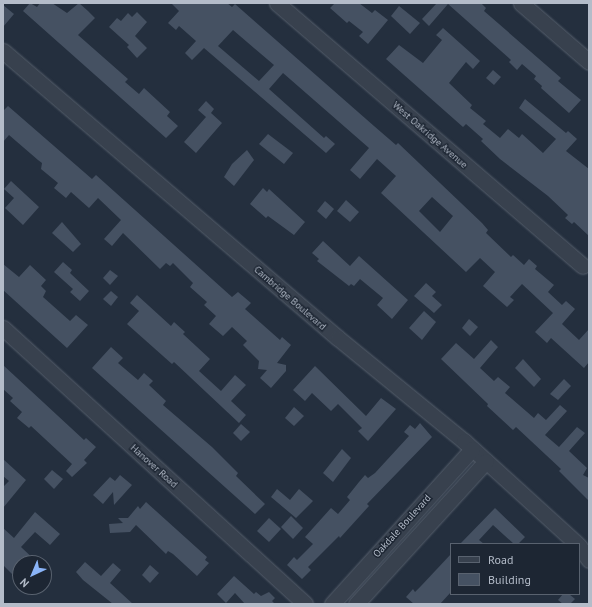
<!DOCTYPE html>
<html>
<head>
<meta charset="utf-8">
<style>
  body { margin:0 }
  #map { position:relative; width:592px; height:607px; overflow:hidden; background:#242f3e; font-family:"PT Sans",sans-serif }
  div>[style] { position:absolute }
  .building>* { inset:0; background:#455162 }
  .roads { filter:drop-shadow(0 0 1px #565f6c) drop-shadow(0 0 1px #565f6c) }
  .minor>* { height:15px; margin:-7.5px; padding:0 7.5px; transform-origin:7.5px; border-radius:7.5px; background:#38414e }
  span { translate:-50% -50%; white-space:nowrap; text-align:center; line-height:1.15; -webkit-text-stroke:3px #1d2633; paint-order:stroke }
  .street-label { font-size:10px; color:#b4bcc9 }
  .frame { position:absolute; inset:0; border:4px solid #b4bcc9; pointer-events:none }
  .legend { position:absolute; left:450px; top:543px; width:130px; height:52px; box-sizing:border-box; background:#1d2633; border:1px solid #59626f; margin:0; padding:5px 7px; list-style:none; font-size:12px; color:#b4bcc9 }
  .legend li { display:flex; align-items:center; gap:8px; height:20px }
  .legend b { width:20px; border:1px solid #59626f }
  .north { position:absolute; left:12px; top:555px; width:40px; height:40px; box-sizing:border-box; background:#1d2633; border:1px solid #59626f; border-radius:50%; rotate:224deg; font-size:11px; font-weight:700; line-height:16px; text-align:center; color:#b4bcc9 }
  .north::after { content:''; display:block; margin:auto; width:14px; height:18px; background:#8ab4f8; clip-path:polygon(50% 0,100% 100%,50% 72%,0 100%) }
</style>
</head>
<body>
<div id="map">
  <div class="building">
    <i style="clip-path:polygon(30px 3px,37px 7px,40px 3px,52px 3px,67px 13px,79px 3px,88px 11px,95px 18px,78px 35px,128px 79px,125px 82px,139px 94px,144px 88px,170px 112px,167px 116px,178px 126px,166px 138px,23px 11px)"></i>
    <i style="clip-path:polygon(evenodd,171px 3px,227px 3px,232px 7px,235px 4px,374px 126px,396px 145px,398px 143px,482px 223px,488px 230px,486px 233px,511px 257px,513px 255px,524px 265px,529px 259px,537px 266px,535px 269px,554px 285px,548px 292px,562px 305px,566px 301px,575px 309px,562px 324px,579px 340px,589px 329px,589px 362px,584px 368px,551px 338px,547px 343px,535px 332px,553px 313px,522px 284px,510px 297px,514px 300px,507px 307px,483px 286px,495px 272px,480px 258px,466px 272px,381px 193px,396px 176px,377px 159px,360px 179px,350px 170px,369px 148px,283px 73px,269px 89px,324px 138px,326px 136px,335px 144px,326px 153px,204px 48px,192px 60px,185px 53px,196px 41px,179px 26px,176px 30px,168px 23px,179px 11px,171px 3px,233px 30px,274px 65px,259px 81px,218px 46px,233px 30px,171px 3px,432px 197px,453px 216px,440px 232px,419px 211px,432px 197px)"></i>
    <i style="clip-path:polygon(335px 3px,359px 3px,372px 13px,375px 10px,388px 20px,368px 44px,359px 36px,363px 32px,349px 21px,347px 23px,330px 8px)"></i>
    <i style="clip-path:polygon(437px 3px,481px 3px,486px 8px,484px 11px,561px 78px,558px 81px,581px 100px,569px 113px,541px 88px,542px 86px,534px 79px,536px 76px,522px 64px,517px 70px,509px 62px,511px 60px,448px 4px,429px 26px,422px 19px)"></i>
    <i style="clip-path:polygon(3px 5px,14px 14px,3px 27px)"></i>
    <i style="clip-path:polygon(399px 6px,420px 23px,410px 34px,391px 16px)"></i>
    <i style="clip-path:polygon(137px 12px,147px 22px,135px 36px,147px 48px,137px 58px,127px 47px,129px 45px,109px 27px,117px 18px,121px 21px,128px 13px,132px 17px)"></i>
    <i style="clip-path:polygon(443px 28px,480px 61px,473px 69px,466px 62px,449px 83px,472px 105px,470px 108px,486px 121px,483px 124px,500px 138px,508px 129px,519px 138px,522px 134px,543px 153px,556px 139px,519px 108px,525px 99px,566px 133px,568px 131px,577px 139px,566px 151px,589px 169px,589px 236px,574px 222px,572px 224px,565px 218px,568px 215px,548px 196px,500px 159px,481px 141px,483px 139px,466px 124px,463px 127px,386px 59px,399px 45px,423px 63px,442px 40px,436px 35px)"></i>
    <i style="clip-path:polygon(493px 70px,501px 77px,494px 85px,486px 78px)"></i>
    <i style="clip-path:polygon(206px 101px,214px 109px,211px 113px,222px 123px,196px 153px,184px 142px,206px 117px,198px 110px)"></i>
    <i style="clip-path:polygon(8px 106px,92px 179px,96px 175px,232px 297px,238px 292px,251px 303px,245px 309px,280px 340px,282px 337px,291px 345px,277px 363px,286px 365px,286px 371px,271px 388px,260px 378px,267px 370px,258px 369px,259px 361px,243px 345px,247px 341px,232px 327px,223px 336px,209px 324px,216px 316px,204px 305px,207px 302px,190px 287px,193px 283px,173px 263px,170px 266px,166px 263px,160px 269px,123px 233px,112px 246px,104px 239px,121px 220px,98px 198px,89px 208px,71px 192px,66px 198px,54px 188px,58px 183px,41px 169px,42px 163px,38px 160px,9px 135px,3px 142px,3px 111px)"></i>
    <i style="clip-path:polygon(268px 134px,293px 153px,284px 164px,259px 144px)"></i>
    <i style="clip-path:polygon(247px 150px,254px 160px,234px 186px,224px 177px,232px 164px)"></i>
    <i style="clip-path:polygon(11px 181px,39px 207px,23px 225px,5px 208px,14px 198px,4px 189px)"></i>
    <i style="clip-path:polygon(263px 188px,267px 192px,269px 189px,305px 222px,294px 235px,268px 216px,266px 218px,250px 204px)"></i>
    <i style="clip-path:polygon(346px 200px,359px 212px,350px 222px,337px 211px)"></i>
    <i style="clip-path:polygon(325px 201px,334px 209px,326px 219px,317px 211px)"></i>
    <i style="clip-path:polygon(62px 222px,81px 244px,73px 252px,52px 233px)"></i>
    <i style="clip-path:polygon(323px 241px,350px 266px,359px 256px,408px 300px,392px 319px,377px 305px,383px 298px,360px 279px,354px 286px,351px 284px,349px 286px,317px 261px,319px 259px,312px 253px)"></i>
    <i style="clip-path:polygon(63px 262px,72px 270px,70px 273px,89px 291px,80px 301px,70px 292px,73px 289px,54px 272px)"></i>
    <i style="clip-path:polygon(3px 264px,19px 277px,30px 265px,46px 280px,41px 286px,46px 291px,43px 297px,70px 321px,76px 315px,88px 325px,67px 348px,3px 290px)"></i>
    <i style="clip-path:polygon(110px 270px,118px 276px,110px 285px,103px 278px)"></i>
    <i style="clip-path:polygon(426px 283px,436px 292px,432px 296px,442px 305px,434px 313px,414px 296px)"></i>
    <i style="clip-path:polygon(111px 291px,118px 297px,111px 306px,103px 299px)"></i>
    <i style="clip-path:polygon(137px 295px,171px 326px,174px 322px,185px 332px,183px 334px,210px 359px,199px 371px,221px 391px,235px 375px,246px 385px,231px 401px,246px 415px,239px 423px,174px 362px,172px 364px,127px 324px,139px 311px,130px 303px)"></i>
    <i style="clip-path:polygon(424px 311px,436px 322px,422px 340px,409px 328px)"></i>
    <i style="clip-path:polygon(469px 319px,478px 327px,470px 336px,462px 328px)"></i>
    <i style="clip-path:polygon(491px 340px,498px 347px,480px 368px,494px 381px,498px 377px,510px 387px,505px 393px,534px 418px,538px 413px,546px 420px,560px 405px,567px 411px,545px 435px,559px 447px,577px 427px,585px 433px,569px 451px,587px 468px,583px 475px,589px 478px,589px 501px,559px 471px,561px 469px,516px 427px,513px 430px,487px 406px,488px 404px,441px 359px,456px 343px,474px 359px)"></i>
    <i style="clip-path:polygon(111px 347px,123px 358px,118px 363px,138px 380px,144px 373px,153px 381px,149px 385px,166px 401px,163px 405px,212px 447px,238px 473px,236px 476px,265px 504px,255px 514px,92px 368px)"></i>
    <i style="clip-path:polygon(523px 359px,541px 379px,534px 387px,515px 368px)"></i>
    <i style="clip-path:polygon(3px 365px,84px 440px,86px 438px,96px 447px,84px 460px,87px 463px,72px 477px,66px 471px,72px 464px,31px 426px,29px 428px,17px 418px,22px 412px,10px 401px,13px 398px,3px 389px)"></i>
    <i style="clip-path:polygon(315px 366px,366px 416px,381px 398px,396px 409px,368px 441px,358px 431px,362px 428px,338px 404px,331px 411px,312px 393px,305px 401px,293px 390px)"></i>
    <i style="clip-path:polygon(564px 379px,571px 386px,558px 400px,550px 394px)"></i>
    <i style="clip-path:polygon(294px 407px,304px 416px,294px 426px,285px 418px)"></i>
    <i style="clip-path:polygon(420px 423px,432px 437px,367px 504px,369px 506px,340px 538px,339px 536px,308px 567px,311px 570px,302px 579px,287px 565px,294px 557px,297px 560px,313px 544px,305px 537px,331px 508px,338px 514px,350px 500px,347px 497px,359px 482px,365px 475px,368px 478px,375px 473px,409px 436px,404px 432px,410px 425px,415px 429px)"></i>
    <i style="clip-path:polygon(241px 424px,250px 432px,241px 441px,233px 433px)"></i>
    <i style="clip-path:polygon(342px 449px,351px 458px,333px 482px,323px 473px)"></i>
    <i style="clip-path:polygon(3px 459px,26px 480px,3px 508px,3px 487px,9px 481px,3px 476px)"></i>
    <i style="clip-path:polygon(52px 470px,63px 479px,54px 489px,44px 479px)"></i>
    <i style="clip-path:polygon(120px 475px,132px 485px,114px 505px,113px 492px,103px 504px,93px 495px,110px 477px,115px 481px)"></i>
    <i style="clip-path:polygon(277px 489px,290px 500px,299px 489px,313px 501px,296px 518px,271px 497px)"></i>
    <i style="clip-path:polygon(146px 502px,207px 557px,205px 560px,209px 563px,197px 576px,173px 554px,168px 551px,166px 554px,136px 525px,130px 532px,110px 533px,109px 524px,123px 523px,118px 518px,128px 518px,138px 506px,140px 509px)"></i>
    <i style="clip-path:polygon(495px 508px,525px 537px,518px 544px,514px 544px,493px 525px,479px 540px,484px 544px,460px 544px)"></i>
    <i style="clip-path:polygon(35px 512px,60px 534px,50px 545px,35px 532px,21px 547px,38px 563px,20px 563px,20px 582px,3px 565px,3px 528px,14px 538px)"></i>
    <i style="clip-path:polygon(291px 516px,303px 528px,293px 539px,281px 527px)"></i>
    <i style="clip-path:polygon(269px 518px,281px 529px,269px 542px,257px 531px)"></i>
    <i style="clip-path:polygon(451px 554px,451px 592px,440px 604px,414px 604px,406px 597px,413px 589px,415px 592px,421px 586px)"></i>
    <i style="clip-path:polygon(85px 562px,101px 576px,113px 563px,121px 570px,110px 583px,133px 604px,113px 604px,83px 580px,76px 572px)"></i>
    <i style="clip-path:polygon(150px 565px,159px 573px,150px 583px,142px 575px)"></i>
    <i style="clip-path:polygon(234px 576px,254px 594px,256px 592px,261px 596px,269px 592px,275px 598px,272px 601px,275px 604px,245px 604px,235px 593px,226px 603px,217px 594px)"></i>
    <i style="clip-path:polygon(563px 594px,569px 594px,575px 599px,570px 604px,563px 604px,558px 600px)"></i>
  </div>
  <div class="roads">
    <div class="minor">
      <i style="left:277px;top:3px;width:403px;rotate:40.7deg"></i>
      <i style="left:521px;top:3px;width:90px;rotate:40.9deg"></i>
      <i style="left:3px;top:51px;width:441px;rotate:40.6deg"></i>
      <i style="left:338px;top:338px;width:163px;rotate:39.3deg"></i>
      <i style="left:464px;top:441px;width:153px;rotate:42.3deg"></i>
      <i style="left:3px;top:328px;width:409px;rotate:42.4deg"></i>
      <i style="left:579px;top:546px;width:17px;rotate:54deg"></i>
      <i style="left:332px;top:604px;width:209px;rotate:-47.9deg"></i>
      <i style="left:356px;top:604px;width:193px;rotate:-47.7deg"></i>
    </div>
  </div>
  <div class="street-label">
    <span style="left:430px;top:135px;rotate:41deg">West Oakridge Avenue</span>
    <span style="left:290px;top:298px;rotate:41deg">Cambridge Boulevard</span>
    <span style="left:154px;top:466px;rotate:42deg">Hanover Road</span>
    <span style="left:402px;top:526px;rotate:-48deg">Oakdale Boulevard</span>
  </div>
  <div class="frame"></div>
  <ul class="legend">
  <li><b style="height:5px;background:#38414e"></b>Road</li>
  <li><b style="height:11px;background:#455162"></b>Building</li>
  </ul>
  <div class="north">N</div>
</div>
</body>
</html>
